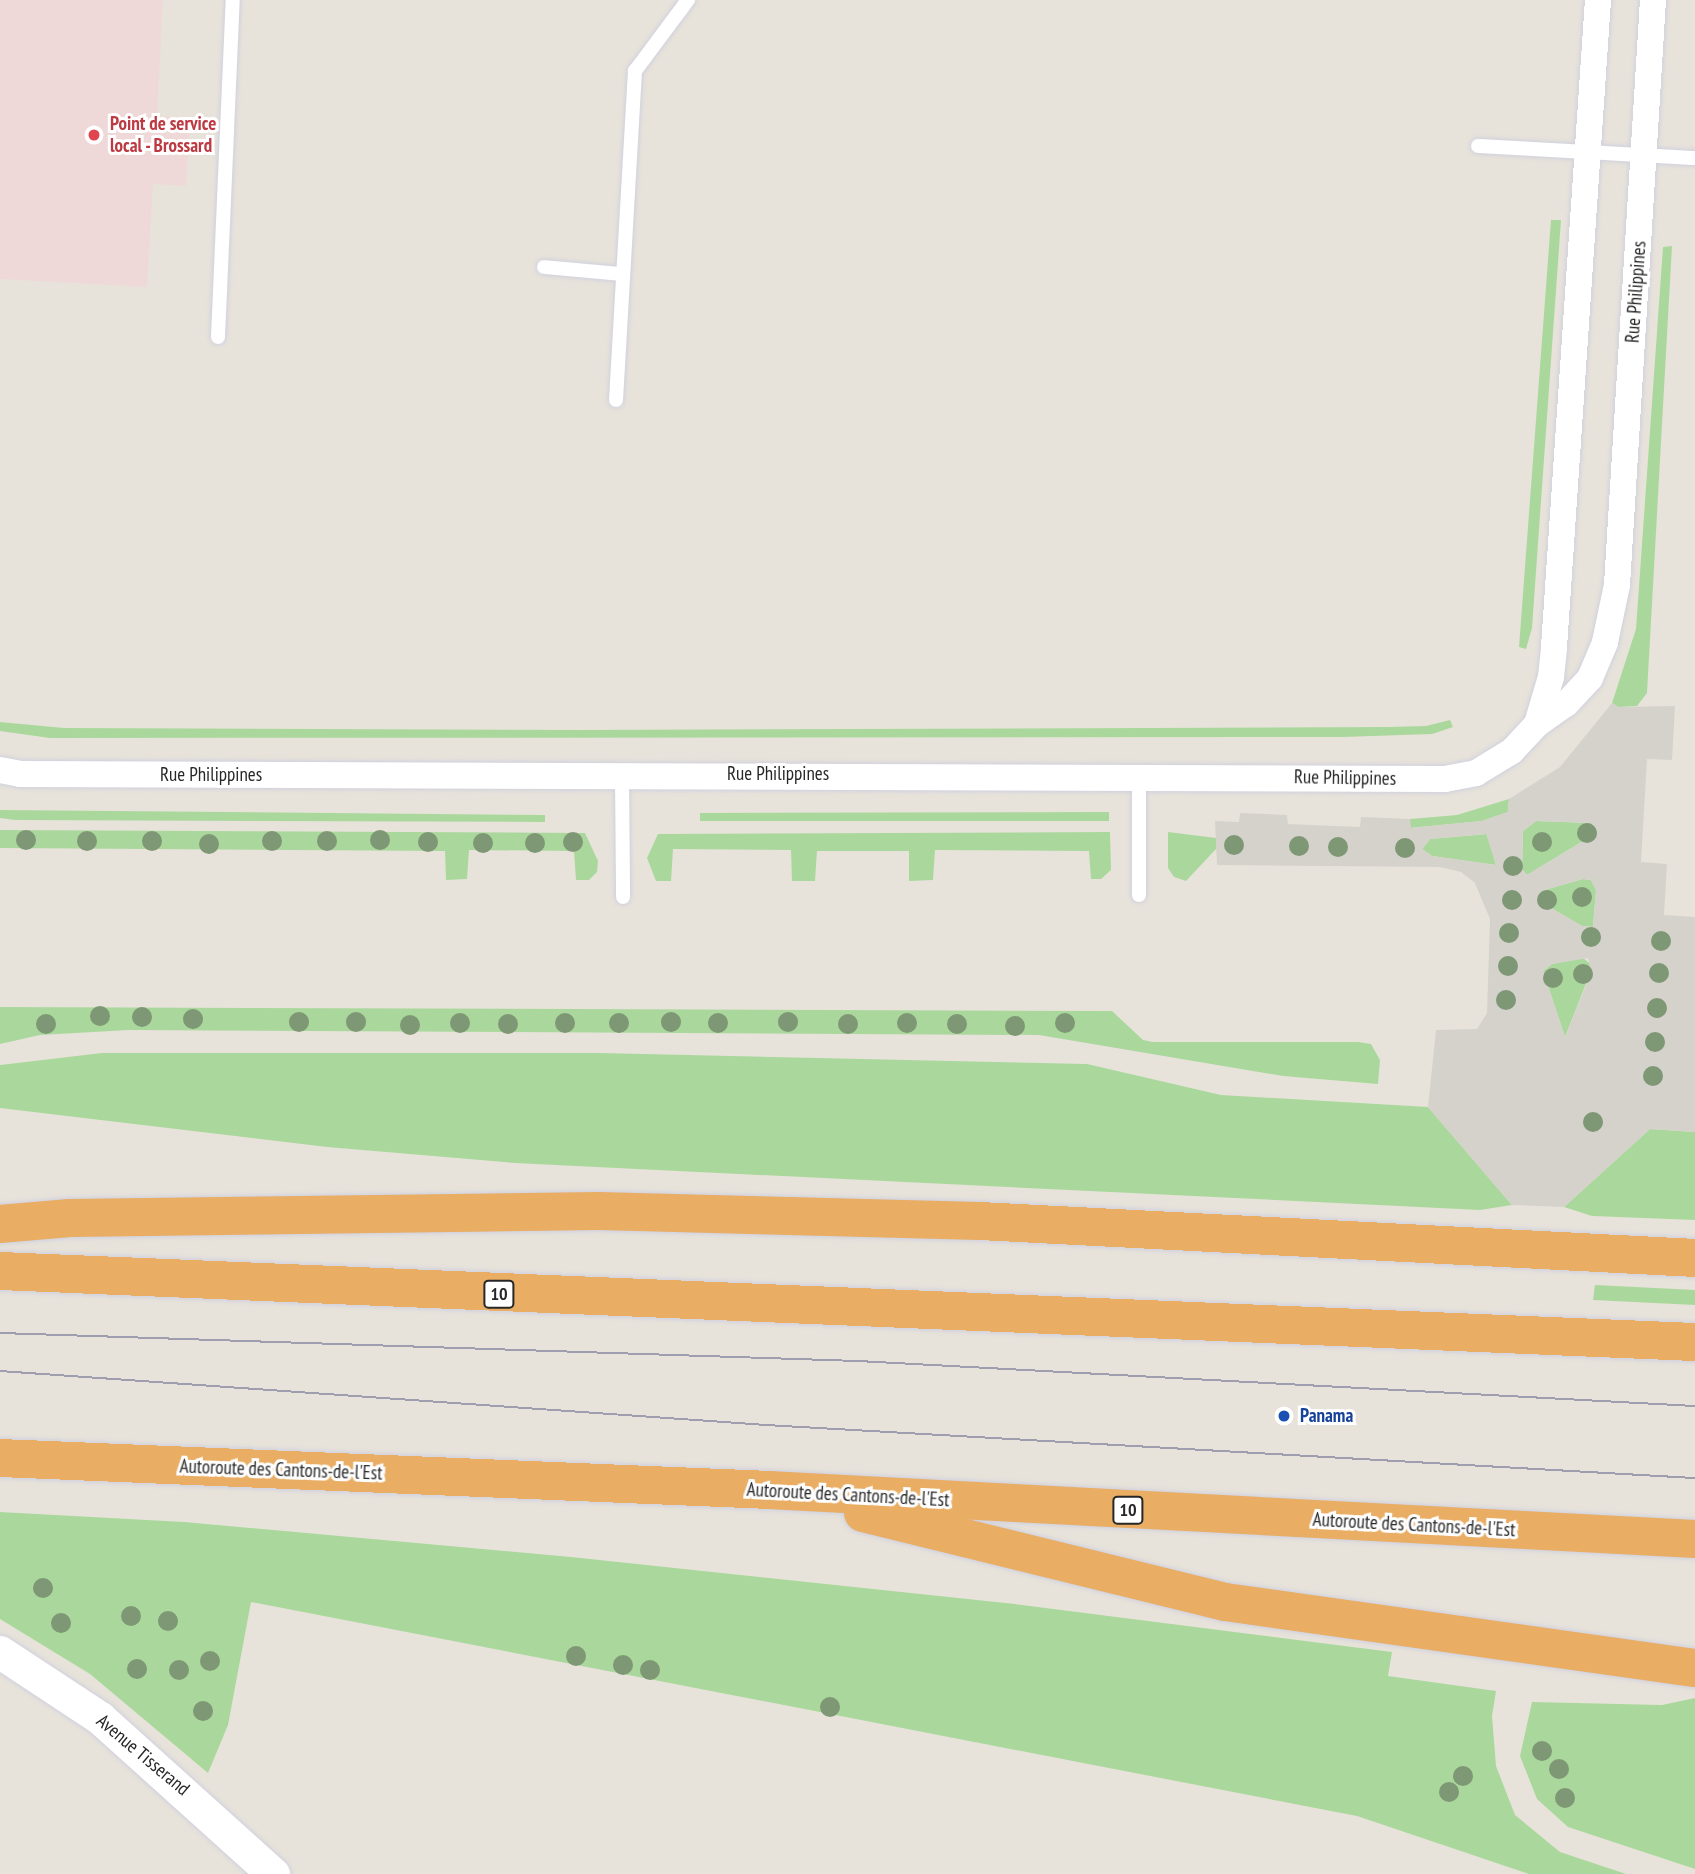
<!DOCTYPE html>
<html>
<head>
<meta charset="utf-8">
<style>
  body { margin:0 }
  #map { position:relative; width:1695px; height:1874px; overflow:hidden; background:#e8e3da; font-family:"PT Sans Narrow",sans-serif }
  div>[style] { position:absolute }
  .medical>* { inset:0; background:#eed9d8 }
  .green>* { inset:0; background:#aad89c }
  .plaza>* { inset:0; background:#d5d2cc }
  .roads { filter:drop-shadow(0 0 2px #d0d1de) drop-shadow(0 0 2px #d0d1de) }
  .service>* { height:14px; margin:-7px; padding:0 7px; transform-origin:7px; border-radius:7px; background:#fff }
  .minor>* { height:26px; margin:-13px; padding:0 13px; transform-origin:13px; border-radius:13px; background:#fff }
  .tertiary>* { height:33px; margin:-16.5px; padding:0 16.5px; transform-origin:16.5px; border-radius:16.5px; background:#fff }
  .motorway>* { height:38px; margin:-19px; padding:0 19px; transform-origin:19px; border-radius:19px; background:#e9ad64 }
  .tram>* { height:2px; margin:-1px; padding:0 1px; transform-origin:1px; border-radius:1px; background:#9e9eaf }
  .trees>* { width:20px; height:20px; margin:-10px; border-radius:50%; background:#7e9774 }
  .dots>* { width:19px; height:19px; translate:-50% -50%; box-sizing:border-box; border:4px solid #fff; border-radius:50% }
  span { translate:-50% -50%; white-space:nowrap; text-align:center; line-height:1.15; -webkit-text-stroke:6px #fff; paint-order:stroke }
  .shield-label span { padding:2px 5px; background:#fff; border:2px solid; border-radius:5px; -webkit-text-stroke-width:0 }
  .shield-label { font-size:18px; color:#272727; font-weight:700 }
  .health-label { font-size:19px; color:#be3a42; font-weight:700 }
  .left { translate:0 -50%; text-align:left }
  .street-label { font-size:19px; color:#272727 }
  .transit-label { font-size:19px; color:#164399; font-weight:700 }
</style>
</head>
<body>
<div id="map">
  <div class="medical">
    <i style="clip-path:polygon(0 0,163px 0,157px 116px,190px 118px,186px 186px,153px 184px,147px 287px,0 279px)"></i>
  </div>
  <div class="green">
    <i style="clip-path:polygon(1551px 220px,1561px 220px,1532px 628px,1526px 649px,1519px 647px)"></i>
    <i style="clip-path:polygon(1672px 246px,1647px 693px,1637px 706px,1618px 707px,1612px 703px,1636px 629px,1663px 247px)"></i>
    <i style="clip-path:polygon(1450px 720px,1453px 727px,1432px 734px,1343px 737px,50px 738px,0 731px,0 722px,64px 728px,580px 730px,1389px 727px,1426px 726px)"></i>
    <i style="clip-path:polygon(1509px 799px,1508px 812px,1482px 821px,1410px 828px,1410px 819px,1457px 815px)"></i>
    <i style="clip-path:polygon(0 810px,545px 815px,545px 822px,15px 820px,0 818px)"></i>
    <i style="clip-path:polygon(1109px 812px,1109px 821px,700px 821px,700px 813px)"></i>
    <i style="clip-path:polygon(1536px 821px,1591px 823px,1598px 832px,1527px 875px,1522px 869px,1523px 831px)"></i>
    <i style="clip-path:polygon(0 830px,585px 833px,598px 861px,597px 872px,589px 880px,576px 880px,574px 851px,469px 850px,467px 879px,446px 880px,445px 851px,0 848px)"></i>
    <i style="clip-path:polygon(1110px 832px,1111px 870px,1101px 879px,1091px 879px,1089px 851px,935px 850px,933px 880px,909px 881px,909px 851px,817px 851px,815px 881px,792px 881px,791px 850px,673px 849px,671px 881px,656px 881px,647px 858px,658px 834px)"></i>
    <i style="clip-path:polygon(1168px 832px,1216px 838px,1216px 849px,1186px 881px,1174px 877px,1168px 868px)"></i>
    <i style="clip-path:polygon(1487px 834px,1496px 865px,1432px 856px,1422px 849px,1430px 839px)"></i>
    <i style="clip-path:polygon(1583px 879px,1591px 880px,1596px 890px,1593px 927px,1582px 926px,1537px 900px,1541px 891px)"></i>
    <i style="clip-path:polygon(1583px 958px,1593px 966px,1565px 1037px,1543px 971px,1552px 964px)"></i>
    <i style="clip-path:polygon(0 1007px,1112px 1011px,1143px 1040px,1153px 1042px,1358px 1042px,1371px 1044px,1380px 1060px,1378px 1084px,1283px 1076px,1039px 1035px,129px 1030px,40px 1035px,0 1044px)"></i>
    <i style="clip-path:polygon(102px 1053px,600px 1053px,1087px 1064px,1221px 1095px,1428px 1107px,1512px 1205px,1480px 1210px,515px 1163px,327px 1147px,0 1108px,0 1065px)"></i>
    <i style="clip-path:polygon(1650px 1129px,1695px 1132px,1695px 1220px,1592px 1216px,1564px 1207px)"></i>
    <i style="clip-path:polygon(1595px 1285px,1695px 1290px,1695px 1305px,1593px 1300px)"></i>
    <i style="clip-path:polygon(0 1512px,184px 1522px,571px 1557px,1015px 1604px,1392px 1652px,1388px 1676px,1496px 1691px,1492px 1716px,1496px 1766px,1515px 1815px,1560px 1852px,1626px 1874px,1529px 1874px,1357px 1816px,251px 1602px,228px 1725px,208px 1773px,90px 1674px,0 1619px)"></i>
    <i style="clip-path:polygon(1695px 1698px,1695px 1869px,1568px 1827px,1537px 1799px,1520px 1756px,1532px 1702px,1662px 1705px)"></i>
  </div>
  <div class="plaza">
    <i style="clip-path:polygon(evenodd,1612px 703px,1619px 707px,1675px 706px,1672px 760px,1647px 759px,1641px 862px,1667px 864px,1664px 915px,1695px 917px,1695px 1132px,1650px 1129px,1564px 1207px,1512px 1205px,1428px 1107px,1436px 1030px,1477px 1029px,1487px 1013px,1490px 919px,1475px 883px,1461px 872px,1440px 867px,1217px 865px,1215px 821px,1239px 822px,1240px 813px,1287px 815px,1288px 824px,1360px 827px,1361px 817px,1410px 819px,1411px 828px,1482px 821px,1508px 812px,1509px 799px,1560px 767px,1612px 703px,1536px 821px,1591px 823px,1598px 832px,1527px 875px,1522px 869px,1523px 831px,1536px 821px,1612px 703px,1486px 834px,1496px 865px,1432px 856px,1422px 849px,1430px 839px,1486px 834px,1612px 703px,1583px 879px,1591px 880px,1596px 890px,1593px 927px,1582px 926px,1537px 900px,1541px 891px,1583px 879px,1612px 703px,1588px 958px,1591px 973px,1565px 1037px,1543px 971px,1552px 964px,1588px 958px)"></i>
  </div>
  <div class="roads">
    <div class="service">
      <i style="left:1478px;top:146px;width:217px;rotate:3.2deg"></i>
      <i style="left:544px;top:267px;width:77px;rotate:5.2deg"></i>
      <i style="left:218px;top:337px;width:337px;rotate:-87.5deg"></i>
      <i style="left:616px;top:400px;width:330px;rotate:-86.7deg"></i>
      <i style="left:635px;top:71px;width:89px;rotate:-53.3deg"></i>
      <i style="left:622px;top:775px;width:122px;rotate:89.5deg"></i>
      <i style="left:1139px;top:775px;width:120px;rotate:90deg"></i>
    </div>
    <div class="minor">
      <i style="left:1537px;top:724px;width:49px;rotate:-73.4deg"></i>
      <i style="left:1551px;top:677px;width:30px;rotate:-84deg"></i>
      <i style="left:1554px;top:647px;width:648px;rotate:-86.11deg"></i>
      <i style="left:0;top:770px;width:20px;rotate:11deg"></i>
      <i style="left:20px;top:774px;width:1425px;rotate:0.2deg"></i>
      <i style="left:1445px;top:779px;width:32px;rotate:-11deg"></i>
      <i style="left:1476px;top:773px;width:42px;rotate:-31.4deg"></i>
      <i style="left:1512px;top:751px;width:37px;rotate:-47deg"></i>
      <i style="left:1537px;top:724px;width:35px;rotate:-35deg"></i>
      <i style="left:1566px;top:704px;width:35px;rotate:-47deg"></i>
      <i style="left:1590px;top:678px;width:39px;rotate:-67deg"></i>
      <i style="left:1605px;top:642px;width:58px;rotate:-78.1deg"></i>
      <i style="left:1617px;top:585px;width:586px;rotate:-86.48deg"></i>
    </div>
    <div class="tertiary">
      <i style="left:0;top:1652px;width:120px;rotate:33.4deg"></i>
      <i style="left:100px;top:1718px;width:233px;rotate:42deg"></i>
    </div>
    <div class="motorway">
      <i style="left:0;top:1224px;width:70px;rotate:-4.9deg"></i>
      <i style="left:70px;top:1218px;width:528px;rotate:-0.76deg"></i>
      <i style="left:598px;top:1211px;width:382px;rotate:1.5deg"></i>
      <i style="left:980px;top:1221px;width:716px;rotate:2.96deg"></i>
      <i style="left:0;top:1271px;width:1696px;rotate:2.4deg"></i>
      <i style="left:0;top:1458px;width:770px;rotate:2.38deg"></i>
      <i style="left:769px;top:1490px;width:927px;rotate:3.03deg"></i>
      <i style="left:863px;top:1513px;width:373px;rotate:13.8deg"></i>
      <i style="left:1225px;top:1602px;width:475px;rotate:8deg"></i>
    </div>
  </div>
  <div class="tram">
    <i style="left:0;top:1333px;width:858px;rotate:1.87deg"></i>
    <i style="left:858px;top:1361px;width:838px;rotate:3.08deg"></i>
    <i style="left:0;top:1371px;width:768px;rotate:4.03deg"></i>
    <i style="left:766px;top:1425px;width:931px;rotate:3.27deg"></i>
  </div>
  <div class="trees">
    <i style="left:1587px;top:833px"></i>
    <i style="left:26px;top:840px"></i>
    <i style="left:380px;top:840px"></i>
    <i style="left:87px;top:841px"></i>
    <i style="left:152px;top:841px"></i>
    <i style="left:272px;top:841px"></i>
    <i style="left:327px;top:841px"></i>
    <i style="left:428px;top:842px"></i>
    <i style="left:573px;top:842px"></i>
    <i style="left:1542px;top:842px"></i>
    <i style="left:483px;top:843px"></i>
    <i style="left:535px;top:843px"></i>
    <i style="left:209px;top:844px"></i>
    <i style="left:1234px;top:845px"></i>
    <i style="left:1299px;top:846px"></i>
    <i style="left:1338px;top:847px"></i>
    <i style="left:1405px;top:848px"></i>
    <i style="left:1513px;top:866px"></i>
    <i style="left:1582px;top:897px"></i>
    <i style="left:1512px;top:900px"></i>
    <i style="left:1547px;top:900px"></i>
    <i style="left:1509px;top:933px"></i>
    <i style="left:1591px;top:937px"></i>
    <i style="left:1661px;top:941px"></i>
    <i style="left:1508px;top:966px"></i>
    <i style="left:1659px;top:973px"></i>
    <i style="left:1583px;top:974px"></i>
    <i style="left:1553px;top:978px"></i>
    <i style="left:1506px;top:1000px"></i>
    <i style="left:1657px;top:1008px"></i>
    <i style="left:100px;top:1016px"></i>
    <i style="left:142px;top:1017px"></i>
    <i style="left:193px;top:1019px"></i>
    <i style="left:299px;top:1022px"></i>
    <i style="left:356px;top:1022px"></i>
    <i style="left:671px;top:1022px"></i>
    <i style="left:788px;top:1022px"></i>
    <i style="left:460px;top:1023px"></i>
    <i style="left:565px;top:1023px"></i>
    <i style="left:619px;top:1023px"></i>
    <i style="left:718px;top:1023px"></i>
    <i style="left:907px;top:1023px"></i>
    <i style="left:1065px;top:1023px"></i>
    <i style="left:46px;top:1024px"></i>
    <i style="left:508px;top:1024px"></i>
    <i style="left:848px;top:1024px"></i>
    <i style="left:957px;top:1024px"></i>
    <i style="left:410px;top:1025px"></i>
    <i style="left:1015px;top:1026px"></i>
    <i style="left:1655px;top:1042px"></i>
    <i style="left:1653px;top:1076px"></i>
    <i style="left:1593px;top:1122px"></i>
    <i style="left:43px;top:1588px"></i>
    <i style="left:131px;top:1616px"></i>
    <i style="left:168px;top:1621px"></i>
    <i style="left:61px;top:1623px"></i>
    <i style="left:576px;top:1656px"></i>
    <i style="left:210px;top:1661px"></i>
    <i style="left:623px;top:1665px"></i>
    <i style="left:137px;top:1669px"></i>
    <i style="left:179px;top:1670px"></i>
    <i style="left:650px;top:1670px"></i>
    <i style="left:830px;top:1707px"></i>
    <i style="left:203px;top:1711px"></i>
    <i style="left:1542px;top:1751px"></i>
    <i style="left:1559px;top:1769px"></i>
    <i style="left:1463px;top:1776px"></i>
    <i style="left:1449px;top:1792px"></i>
    <i style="left:1565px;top:1798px"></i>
  </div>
  <div class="dots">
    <i style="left:94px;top:135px;background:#e0444e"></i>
    <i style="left:1284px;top:1416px;background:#1a4fb4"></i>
  </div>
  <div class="shield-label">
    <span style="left:499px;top:1294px">10</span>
    <span style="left:1128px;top:1510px">10</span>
  </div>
  <div class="health-label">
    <span class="left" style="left:110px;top:135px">Point de service<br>local - Brossard</span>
  </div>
  <div class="street-label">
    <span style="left:1636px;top:292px;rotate:-86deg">Rue Philippines</span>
    <span style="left:778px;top:774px">Rue Philippines</span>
    <span style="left:211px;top:775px">Rue Philippines</span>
    <span style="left:1345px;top:778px;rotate:1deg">Rue Philippines</span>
    <span style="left:281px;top:1470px;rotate:2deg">Autoroute des Cantons-de-l'Est</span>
    <span style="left:848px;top:1495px;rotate:3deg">Autoroute des Cantons-de-l'Est</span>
    <span style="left:1414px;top:1525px;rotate:3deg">Autoroute des Cantons-de-l'Est</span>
    <span style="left:143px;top:1755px;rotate:40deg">Avenue Tisserand</span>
  </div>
  <div class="transit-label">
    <span class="left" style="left:1300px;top:1416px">Panama</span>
  </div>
</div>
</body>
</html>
